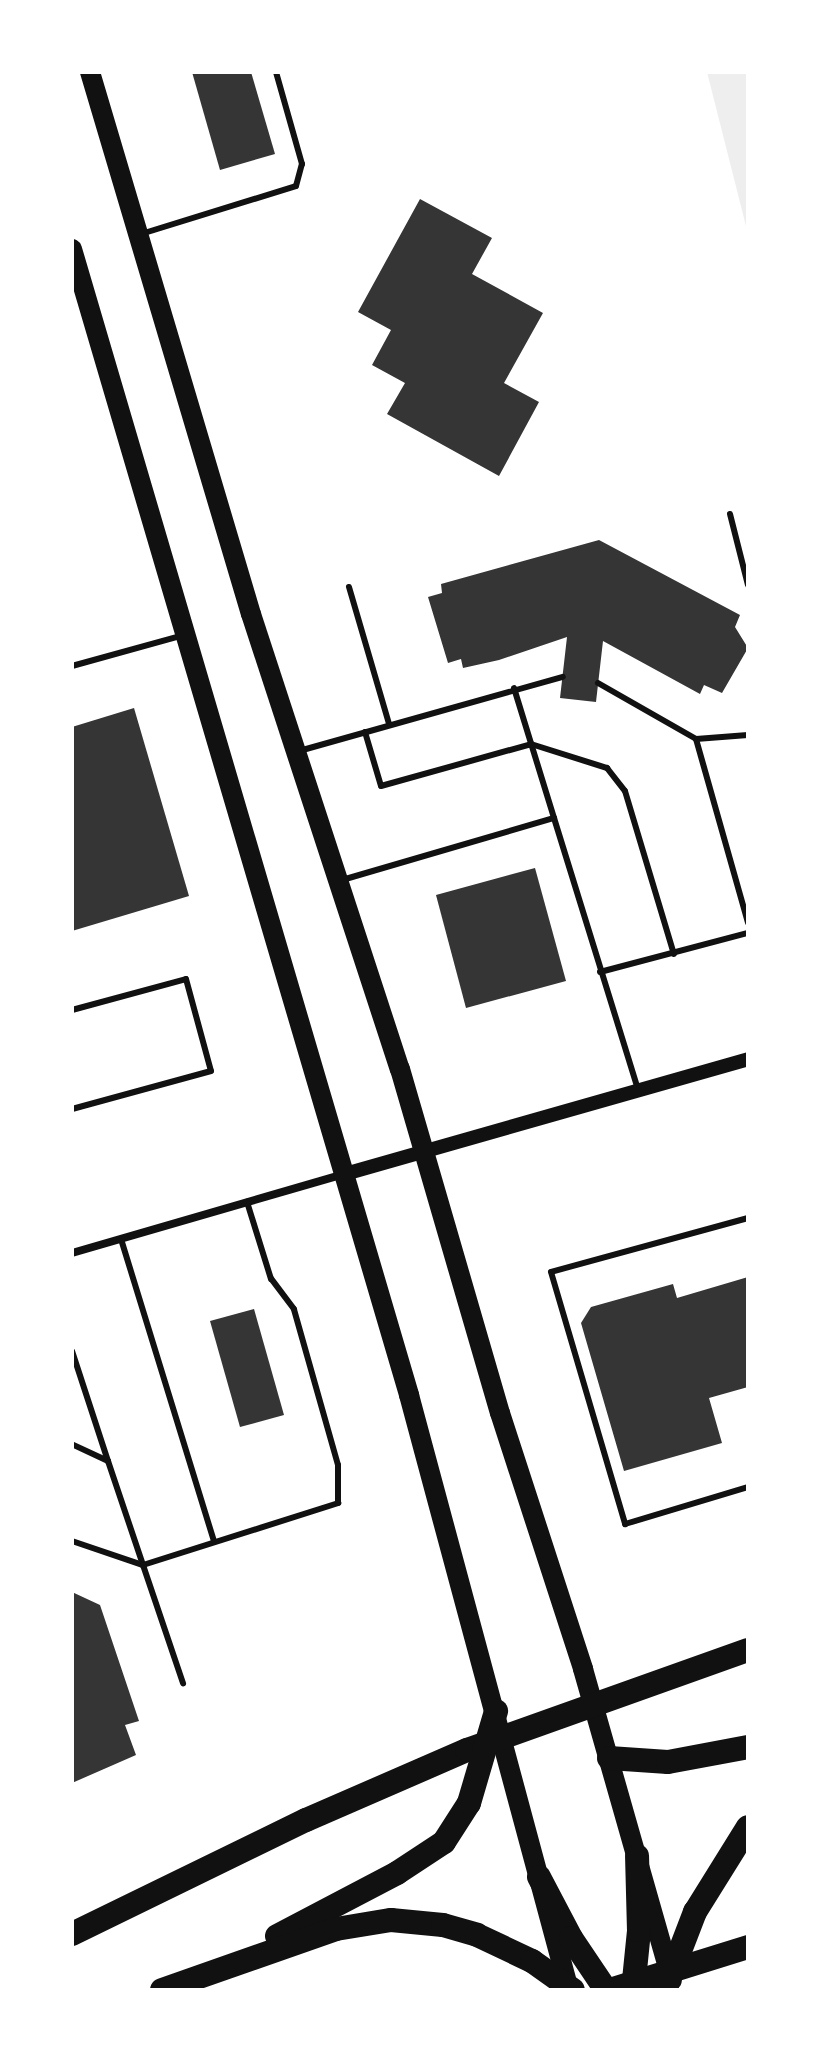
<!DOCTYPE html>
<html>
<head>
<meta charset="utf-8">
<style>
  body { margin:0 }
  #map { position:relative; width:820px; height:2062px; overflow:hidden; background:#fff; font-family:"Alegreya Sans",sans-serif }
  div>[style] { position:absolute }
  .green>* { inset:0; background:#eee }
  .building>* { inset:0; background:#353535 }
  .service>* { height:6px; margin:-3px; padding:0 3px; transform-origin:3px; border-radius:3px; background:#111 }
  .minor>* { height:8px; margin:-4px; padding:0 4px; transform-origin:4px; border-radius:4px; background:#111 }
  .tertiary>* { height:14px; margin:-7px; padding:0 7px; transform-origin:7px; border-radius:7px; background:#111 }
  .primary>* { height:20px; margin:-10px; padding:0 10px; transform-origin:10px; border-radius:10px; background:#111 }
  .motorway>* { height:24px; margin:-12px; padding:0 12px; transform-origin:12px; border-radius:12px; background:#111 }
  span { translate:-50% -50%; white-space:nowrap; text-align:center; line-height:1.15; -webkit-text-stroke:8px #fff; paint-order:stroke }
  .frame { position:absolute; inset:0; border:74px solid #fff; pointer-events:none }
</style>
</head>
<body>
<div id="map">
  <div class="green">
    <i style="clip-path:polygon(707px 72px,748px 72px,748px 234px)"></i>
  </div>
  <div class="building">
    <i style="clip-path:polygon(192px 72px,251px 72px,275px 154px,220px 170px)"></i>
    <i style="clip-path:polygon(420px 199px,492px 238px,472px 274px,543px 313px,504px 383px,539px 402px,499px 476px,387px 414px,405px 383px,372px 365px,391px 330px,358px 312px)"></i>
    <i style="clip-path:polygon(599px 540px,740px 615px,735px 627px,748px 648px,722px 693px,704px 685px,700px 694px,603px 641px,596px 702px,560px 698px,567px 637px,499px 660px,463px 668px,461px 659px,448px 663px,428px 597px,442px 593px,441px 584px)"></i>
    <i style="clip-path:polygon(134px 708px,189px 896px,72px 931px,72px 727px)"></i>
    <i style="clip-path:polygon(535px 868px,566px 981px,466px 1008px,436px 895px)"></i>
    <i style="clip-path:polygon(748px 1277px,748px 1387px,709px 1398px,722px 1443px,624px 1471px,581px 1323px,591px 1307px,673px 1284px,677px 1298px)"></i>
    <i style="clip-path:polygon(254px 1309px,284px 1415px,240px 1427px,210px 1321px)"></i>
    <i style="clip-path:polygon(72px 1592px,100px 1605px,139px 1721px,125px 1725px,136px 1755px,72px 1783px)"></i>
  </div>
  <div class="service">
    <i style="left:141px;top:234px;width:162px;rotate:-17.2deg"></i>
    <i style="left:296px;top:186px;width:23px;rotate:-75deg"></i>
    <i style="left:302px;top:164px;width:96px;rotate:-105.8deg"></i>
    <i style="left:730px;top:514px;width:73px;rotate:75.8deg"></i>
    <i style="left:349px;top:587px;width:143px;rotate:73.7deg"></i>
    <i style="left:72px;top:666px;width:112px;rotate:-15.5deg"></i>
    <i style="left:598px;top:683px;width:113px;rotate:29.7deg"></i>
    <i style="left:696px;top:739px;width:52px;rotate:-4.4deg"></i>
    <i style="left:514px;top:688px;width:136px;rotate:72.9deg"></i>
    <i style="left:365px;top:732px;width:56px;rotate:73.5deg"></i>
    <i style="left:381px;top:786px;width:156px;rotate:-15.6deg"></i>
    <i style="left:531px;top:744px;width:80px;rotate:17.5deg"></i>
    <i style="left:607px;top:768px;width:29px;rotate:52deg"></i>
    <i style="left:625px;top:791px;width:170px;rotate:73.3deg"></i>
    <i style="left:696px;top:739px;width:191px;rotate:74.2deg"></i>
    <i style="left:299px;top:751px;width:274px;rotate:-15.7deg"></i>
    <i style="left:342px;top:880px;width:221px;rotate:-16.3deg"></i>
    <i style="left:554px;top:818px;width:284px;rotate:72.8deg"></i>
    <i style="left:600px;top:972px;width:153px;rotate:-14.8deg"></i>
    <i style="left:72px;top:1010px;width:118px;rotate:-15.2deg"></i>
    <i style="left:186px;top:979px;width:95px;rotate:74.8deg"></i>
    <i style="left:211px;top:1071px;width:144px;rotate:164.7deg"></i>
    <i style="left:748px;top:1218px;width:204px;rotate:164.7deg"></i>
    <i style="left:551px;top:1272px;width:263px;rotate:73.6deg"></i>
    <i style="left:625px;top:1524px;width:128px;rotate:-16.7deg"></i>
    <i style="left:121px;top:1239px;width:317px;rotate:72.9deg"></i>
    <i style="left:72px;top:1351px;width:116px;rotate:71.9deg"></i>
    <i style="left:108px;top:1461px;width:40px;rotate:-155deg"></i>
    <i style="left:108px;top:1461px;width:110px;rotate:71.4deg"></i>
    <i style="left:143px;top:1565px;width:205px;rotate:-17.6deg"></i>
    <i style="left:338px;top:1503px;width:38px;rotate:-90deg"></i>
    <i style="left:338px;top:1465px;width:162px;rotate:-105.8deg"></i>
    <i style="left:294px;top:1309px;width:38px;rotate:-127deg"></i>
    <i style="left:271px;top:1279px;width:81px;rotate:-107.3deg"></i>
    <i style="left:72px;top:1541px;width:75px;rotate:18.7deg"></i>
    <i style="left:143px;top:1565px;width:125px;rotate:71.3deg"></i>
  </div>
  <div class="minor">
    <i style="left:72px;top:1253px;width:283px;rotate:-16.2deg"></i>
  </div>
  <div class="tertiary">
    <i style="left:345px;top:1174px;width:419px;rotate:-15.9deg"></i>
  </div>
  <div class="primary">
    <i style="left:90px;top:72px;width:565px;rotate:73.46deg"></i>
    <i style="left:251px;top:614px;width:479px;rotate:71.9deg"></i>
    <i style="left:400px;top:1069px;width:358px;rotate:73.8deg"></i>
    <i style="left:500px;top:1413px;width:269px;rotate:72deg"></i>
    <i style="left:583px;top:1669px;width:324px;rotate:74.1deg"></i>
    <i style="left:72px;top:249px;width:1195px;rotate:73.61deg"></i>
    <i style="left:409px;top:1395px;width:616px;rotate:74.95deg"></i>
  </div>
  <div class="motorway">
    <i style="left:609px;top:1758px;width:59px;rotate:3.9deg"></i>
    <i style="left:668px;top:1762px;width:81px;rotate:-10.6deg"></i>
    <i style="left:539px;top:1877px;width:69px;rotate:62.3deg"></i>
    <i style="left:571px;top:1938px;width:63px;rotate:56.1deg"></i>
    <i style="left:72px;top:1934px;width:260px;rotate:-26deg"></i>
    <i style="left:306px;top:1820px;width:176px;rotate:-23.5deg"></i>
    <i style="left:467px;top:1750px;width:298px;rotate:-19.6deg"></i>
    <i style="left:277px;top:1936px;width:136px;rotate:-27.7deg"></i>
    <i style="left:397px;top:1873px;width:56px;rotate:-33.4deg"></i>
    <i style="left:444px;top:1842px;width:46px;rotate:-57.3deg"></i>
    <i style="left:469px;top:1803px;width:96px;rotate:-73.6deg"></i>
    <i style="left:162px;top:1990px;width:184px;rotate:-19.3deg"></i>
    <i style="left:336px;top:1929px;width:56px;rotate:-9.3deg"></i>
    <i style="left:391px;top:1920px;width:52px;rotate:5.5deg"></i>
    <i style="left:443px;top:1925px;width:35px;rotate:16deg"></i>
    <i style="left:477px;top:1935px;width:61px;rotate:25.3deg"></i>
    <i style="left:532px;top:1961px;width:50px;rotate:35.3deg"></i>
    <i style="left:610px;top:1990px;width:145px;rotate:-17.3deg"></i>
    <i style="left:633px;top:1990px;width:59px;rotate:-84.2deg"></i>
    <i style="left:639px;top:1931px;width:75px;rotate:-91.5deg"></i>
    <i style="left:665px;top:1990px;width:84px;rotate:-69deg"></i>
    <i style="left:695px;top:1912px;width:100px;rotate:-58.1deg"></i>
  </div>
  <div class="frame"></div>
</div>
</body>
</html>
